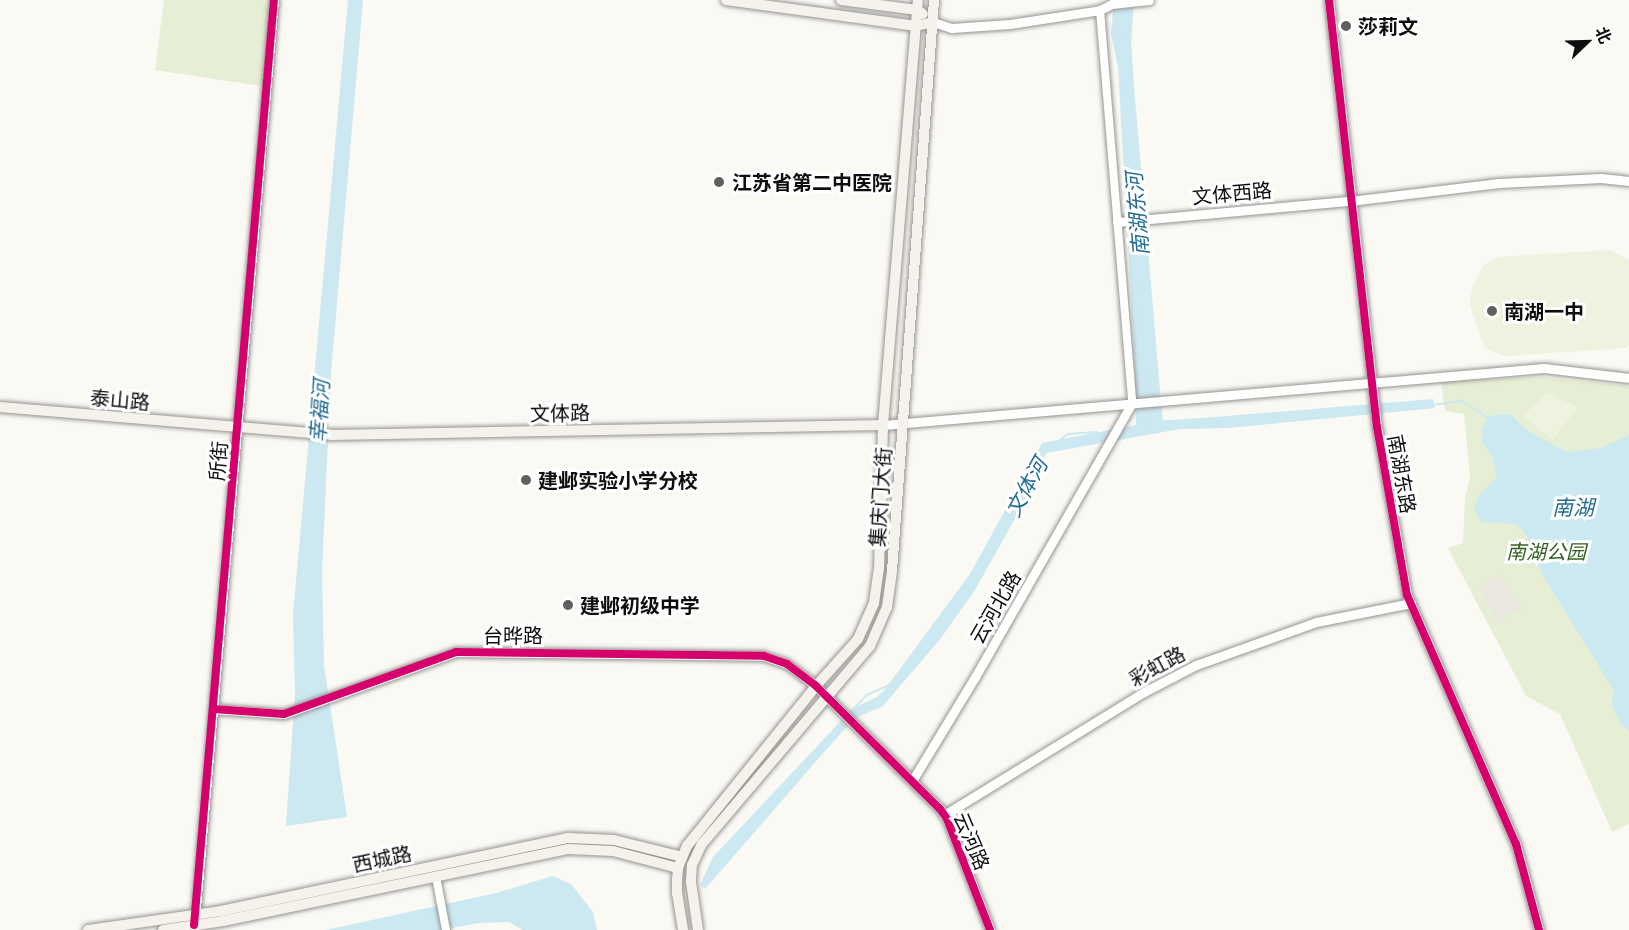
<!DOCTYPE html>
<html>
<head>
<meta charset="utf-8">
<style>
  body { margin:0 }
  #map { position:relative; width:1629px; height:930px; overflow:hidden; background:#faf9f4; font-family:"IBM Plex Serif","Noto Sans SC",serif }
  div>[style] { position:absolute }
  .green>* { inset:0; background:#e6eed6 }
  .pitch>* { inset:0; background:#eef2df }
  .plaza>* { inset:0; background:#eae7df }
  .water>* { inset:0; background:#cce8f1 }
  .stream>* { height:2px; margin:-1px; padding:0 1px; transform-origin:1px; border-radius:1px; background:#cce8f1 }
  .river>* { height:14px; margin:-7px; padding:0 7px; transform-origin:7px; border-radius:7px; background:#cce8f1 }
  .roads { filter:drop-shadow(0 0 2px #949492) drop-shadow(0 0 2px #949492) }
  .minor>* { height:8px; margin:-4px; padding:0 4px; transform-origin:4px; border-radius:4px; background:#fefefd }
  .tertiary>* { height:9px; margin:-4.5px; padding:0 4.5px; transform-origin:4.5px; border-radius:4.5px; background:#fefefd }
  .secondary>* { height:10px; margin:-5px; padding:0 5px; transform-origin:5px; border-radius:5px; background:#f4f2eb }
  .cycleway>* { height:8px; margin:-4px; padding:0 4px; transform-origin:4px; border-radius:4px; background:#d6006c }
  .dots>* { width:16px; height:16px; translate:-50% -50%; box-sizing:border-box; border:3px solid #fff; border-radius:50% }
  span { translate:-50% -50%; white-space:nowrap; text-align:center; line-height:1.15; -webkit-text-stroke:6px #fff; paint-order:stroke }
  .poi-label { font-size:20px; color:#0e0e0e; font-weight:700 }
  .left { translate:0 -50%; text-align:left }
  .street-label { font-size:20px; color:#0e0e0e }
  .park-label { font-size:20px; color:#356024; font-style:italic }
  .water-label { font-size:21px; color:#236c94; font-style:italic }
  .north { position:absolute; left:1557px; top:12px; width:60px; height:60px; -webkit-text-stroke:4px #fff; paint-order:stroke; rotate:67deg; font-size:16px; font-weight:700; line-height:24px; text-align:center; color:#0e0e0e }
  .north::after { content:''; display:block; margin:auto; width:21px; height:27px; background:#0e0e0e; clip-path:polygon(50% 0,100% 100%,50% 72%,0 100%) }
</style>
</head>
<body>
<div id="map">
  <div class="green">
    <i style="clip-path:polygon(164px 0,274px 0,268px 87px,155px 70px)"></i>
    <i style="clip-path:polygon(1541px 377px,1629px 386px,1629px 824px,1612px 832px,1560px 714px,1526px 696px,1448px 548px,1463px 543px,1465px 499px,1470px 478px,1464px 414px,1445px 411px,1441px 382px)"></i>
  </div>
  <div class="pitch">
    <i style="clip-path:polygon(1610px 250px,1629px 260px,1629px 345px,1626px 348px,1503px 356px,1485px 348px,1470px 306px,1471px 292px,1482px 267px,1496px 257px)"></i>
    <i style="clip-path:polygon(1547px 393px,1578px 407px,1553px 440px,1523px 416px)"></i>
  </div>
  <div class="plaza">
    <i style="clip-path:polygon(1501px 574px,1522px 609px,1503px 617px,1498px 624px,1478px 586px)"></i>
  </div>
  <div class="water">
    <i style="clip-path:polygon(348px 0,363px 0,331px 373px,322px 572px,324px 666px,347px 817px,286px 826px,295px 693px,293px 615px)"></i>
    <i style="clip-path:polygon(1114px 0,1127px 0,1122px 52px,1148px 335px,1152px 419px,1156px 421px,1216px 417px,1433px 399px,1435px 408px,1229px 428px,1180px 429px,1046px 453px,1023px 504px,975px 590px,941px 638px,883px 706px,855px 718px,825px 751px,705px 889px,700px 885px,713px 857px,852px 709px,877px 697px,886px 688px,970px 574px,1042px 443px,1136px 425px,1134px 350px,1118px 67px,1111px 33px)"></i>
    <i style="clip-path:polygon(1510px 414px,1528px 431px,1567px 452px,1601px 448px,1629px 435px,1629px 730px,1620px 723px,1612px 705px,1613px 689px,1542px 574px,1525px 533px,1515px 524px,1482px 522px,1474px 510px,1480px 494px,1497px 477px,1492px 457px,1482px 442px,1482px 429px,1488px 418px,1493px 415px)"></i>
    <i style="clip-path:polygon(553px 876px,571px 884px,593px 912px,597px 930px,523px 930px,509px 922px,479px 923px,441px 930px,326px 930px,496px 893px)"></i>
  </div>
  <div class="stream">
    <i style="left:1432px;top:405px;width:30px;rotate:-8deg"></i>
    <i style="left:1462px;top:401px;width:31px;rotate:33deg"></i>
    <i style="left:1060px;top:440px;width:10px;rotate:-37deg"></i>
    <i style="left:1068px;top:434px;width:29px;rotate:-4deg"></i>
    <i style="left:848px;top:714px;width:27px;rotate:-45deg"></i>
    <i style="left:867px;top:695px;width:24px;rotate:-24deg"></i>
  </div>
  <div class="river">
    <i style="left:1127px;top:0;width:39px;rotate:94deg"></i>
    <i style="left:1124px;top:39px;width:48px;rotate:86.4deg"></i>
    <i style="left:1127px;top:87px;width:341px;rotate:85.1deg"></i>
  </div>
  <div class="roads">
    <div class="minor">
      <i style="left:1100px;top:10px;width:394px;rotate:85.3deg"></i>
      <i style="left:436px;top:877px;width:54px;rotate:79.3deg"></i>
    </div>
    <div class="tertiary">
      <i style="left:1329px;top:0;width:430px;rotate:83.6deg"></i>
      <i style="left:1377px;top:427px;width:171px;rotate:79.9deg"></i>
      <i style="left:1407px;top:595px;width:272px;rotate:66.4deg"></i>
      <i style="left:1516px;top:844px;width:89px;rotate:75deg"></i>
      <i style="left:933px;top:22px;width:20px;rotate:18deg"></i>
      <i style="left:952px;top:28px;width:58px;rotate:-3.9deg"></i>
      <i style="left:1010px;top:24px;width:91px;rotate:-8.8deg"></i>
      <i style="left:1100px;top:10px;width:13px;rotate:-27deg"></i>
      <i style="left:1112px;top:4px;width:37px;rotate:-6deg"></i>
      <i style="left:1117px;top:222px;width:234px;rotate:-5.2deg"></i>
      <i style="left:1350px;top:201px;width:150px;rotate:-6.9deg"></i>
      <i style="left:1499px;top:183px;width:102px;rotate:-2.8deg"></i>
      <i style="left:1601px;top:178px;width:28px;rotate:6deg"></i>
      <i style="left:883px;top:425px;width:663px;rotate:-4.93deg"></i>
      <i style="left:1544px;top:368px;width:86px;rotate:6.7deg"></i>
      <i style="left:213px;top:709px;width:71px;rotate:4deg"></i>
      <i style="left:284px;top:714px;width:183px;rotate:-19.8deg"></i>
      <i style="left:456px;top:652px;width:308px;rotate:0.7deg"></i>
      <i style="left:764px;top:656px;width:24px;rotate:19deg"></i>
      <i style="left:787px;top:664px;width:36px;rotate:37deg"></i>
      <i style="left:816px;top:686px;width:175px;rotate:44.8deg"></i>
      <i style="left:940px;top:809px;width:12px;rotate:55deg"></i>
      <i style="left:947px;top:819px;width:119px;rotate:68.8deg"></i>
      <i style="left:912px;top:781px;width:122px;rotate:-58.8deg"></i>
      <i style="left:975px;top:677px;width:316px;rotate:-60.2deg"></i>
      <i style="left:944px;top:815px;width:235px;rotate:-31.6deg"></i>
      <i style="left:1144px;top:692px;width:59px;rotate:-27.4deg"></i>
      <i style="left:1196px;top:665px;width:127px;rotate:-19.7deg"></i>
      <i style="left:1316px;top:622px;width:97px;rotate:-11.3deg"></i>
      <i style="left:195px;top:920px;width:923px;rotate:-85.09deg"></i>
    </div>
    <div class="secondary">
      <i style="left:726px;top:0;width:192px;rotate:7.8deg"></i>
      <i style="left:916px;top:26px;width:17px;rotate:-13deg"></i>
      <i style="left:841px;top:0;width:77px;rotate:7.5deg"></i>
      <i style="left:917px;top:10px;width:7px;rotate:34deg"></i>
      <i style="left:0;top:407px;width:332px;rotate:4.8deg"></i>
      <i style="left:331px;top:435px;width:552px;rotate:-1.04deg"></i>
      <i style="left:88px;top:930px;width:134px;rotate:-8.1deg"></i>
      <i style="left:221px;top:911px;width:355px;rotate:-11.9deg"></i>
      <i style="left:568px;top:838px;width:46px;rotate:2.5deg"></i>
      <i style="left:614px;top:840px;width:70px;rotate:14deg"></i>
      <i style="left:163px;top:930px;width:61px;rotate:-8.5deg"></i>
      <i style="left:223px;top:921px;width:353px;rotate:-11.8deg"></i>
      <i style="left:569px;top:849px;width:44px;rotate:2.6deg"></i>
      <i style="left:613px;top:851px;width:67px;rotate:14.7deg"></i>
      <i style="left:683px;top:930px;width:36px;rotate:-99deg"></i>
      <i style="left:677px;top:894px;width:14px;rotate:-90deg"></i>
      <i style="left:677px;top:880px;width:12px;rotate:-85deg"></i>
      <i style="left:678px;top:868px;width:24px;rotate:-68deg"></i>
      <i style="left:687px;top:846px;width:206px;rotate:-51.1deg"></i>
      <i style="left:816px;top:686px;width:63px;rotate:-48.2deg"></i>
      <i style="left:858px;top:639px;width:39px;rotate:-66deg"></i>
      <i style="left:874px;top:603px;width:34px;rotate:-82deg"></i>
      <i style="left:879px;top:569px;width:144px;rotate:-88.4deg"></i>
      <i style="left:883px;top:425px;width:426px;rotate:-85.3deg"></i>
      <i style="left:698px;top:930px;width:49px;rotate:-98.3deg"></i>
      <i style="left:691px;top:882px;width:17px;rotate:-87deg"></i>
      <i style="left:692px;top:865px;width:23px;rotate:-65deg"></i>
      <i style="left:702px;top:844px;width:260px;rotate:-49.7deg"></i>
      <i style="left:870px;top:646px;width:43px;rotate:-66.4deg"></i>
      <i style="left:887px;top:607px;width:36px;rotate:-82deg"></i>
      <i style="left:892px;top:571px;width:573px;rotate:-85.79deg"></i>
    </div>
  </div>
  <div class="cycleway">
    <i style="left:1329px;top:0;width:430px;rotate:83.6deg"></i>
    <i style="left:1377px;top:427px;width:171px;rotate:79.9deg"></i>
    <i style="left:1407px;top:595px;width:272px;rotate:66.4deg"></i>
    <i style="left:1516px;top:844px;width:89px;rotate:75deg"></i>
    <i style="left:213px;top:709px;width:71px;rotate:4deg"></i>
    <i style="left:284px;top:714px;width:183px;rotate:-19.8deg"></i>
    <i style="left:456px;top:652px;width:308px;rotate:0.7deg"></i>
    <i style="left:764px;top:656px;width:24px;rotate:19deg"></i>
    <i style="left:787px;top:664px;width:36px;rotate:37deg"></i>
    <i style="left:816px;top:686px;width:175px;rotate:44.8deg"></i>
    <i style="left:940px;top:809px;width:12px;rotate:55deg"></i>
    <i style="left:947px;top:819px;width:119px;rotate:68.8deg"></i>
    <i style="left:194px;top:925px;width:928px;rotate:-85.06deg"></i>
  </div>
  <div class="dots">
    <i style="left:1346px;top:26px;background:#61605e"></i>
    <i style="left:719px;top:182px;background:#61605e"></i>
    <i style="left:1492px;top:311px;background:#61605e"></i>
    <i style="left:526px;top:480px;background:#61605e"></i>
    <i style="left:568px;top:605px;background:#61605e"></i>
  </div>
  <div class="poi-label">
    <span class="left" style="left:1358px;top:26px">莎莉文</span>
    <span class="left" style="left:732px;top:182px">江苏省第二中医院</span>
    <span class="left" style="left:1504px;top:311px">南湖一中</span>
    <span class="left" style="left:538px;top:480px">建邺实验小学分校</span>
    <span class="left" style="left:580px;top:605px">建邺初级中学</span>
  </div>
  <div class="street-label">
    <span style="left:1232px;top:193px;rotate:-5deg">文体西路</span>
    <span style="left:120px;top:400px;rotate:5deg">泰山路</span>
    <span style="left:560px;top:413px;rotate:-1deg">文体路</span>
    <span style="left:218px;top:461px;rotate:-85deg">所街</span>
    <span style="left:1402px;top:474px;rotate:80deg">南湖东路</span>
    <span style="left:880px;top:497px;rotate:-86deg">集庆门大街</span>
    <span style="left:995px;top:607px;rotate:-60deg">云河北路</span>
    <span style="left:513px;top:635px">台晔路</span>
    <span style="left:1157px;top:666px;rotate:-28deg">彩虹路</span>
    <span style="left:972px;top:841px;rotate:67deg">云河路</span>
    <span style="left:382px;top:859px;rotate:-12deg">西城路</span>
  </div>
  <div class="park-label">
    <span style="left:1546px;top:551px">南湖公园</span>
  </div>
  <div class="water-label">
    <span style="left:1137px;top:214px;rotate:-95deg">南湖东河</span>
    <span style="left:319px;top:411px;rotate:-86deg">幸福河</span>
    <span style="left:1026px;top:487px;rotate:-61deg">文体河</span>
    <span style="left:1573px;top:507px">南湖</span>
  </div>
  <div class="north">北</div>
</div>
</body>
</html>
